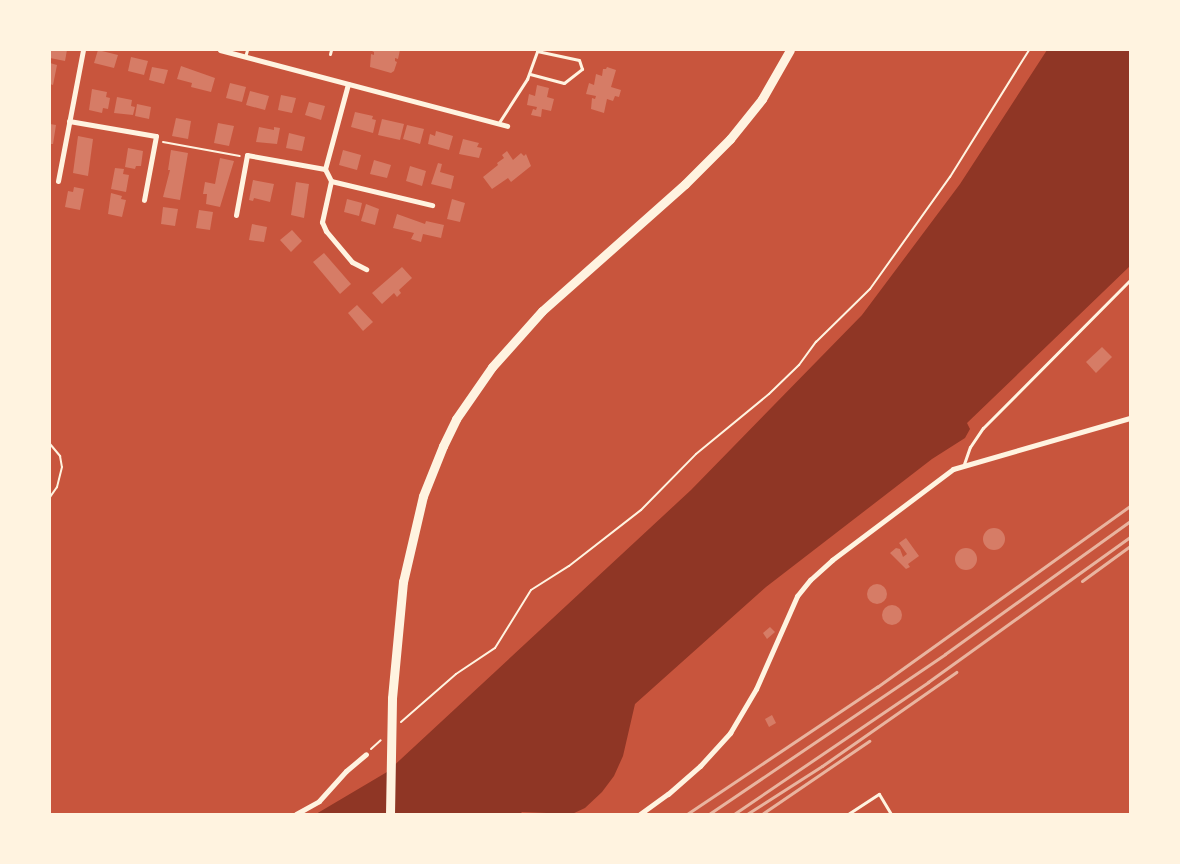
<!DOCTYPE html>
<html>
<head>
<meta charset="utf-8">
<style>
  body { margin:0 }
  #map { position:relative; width:1180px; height:864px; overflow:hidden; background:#c8553d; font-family:"Crimson Pro",serif }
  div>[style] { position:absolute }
  .water>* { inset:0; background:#8f3625 }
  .building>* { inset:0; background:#d67c66 }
  .round { border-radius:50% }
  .path>* { height:2px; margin:-1px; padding:0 1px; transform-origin:1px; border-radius:1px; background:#fff3e0 }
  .service>* { height:3px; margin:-1.5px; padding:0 1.5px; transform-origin:1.5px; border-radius:1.5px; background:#fff3e0 }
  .minor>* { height:5px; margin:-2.5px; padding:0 2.5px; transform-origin:2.5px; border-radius:2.5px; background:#fff3e0 }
  .secondary>* { height:9px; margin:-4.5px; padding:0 4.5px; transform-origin:4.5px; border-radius:4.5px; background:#fff3e0 }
  .rail>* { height:3px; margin:-1.5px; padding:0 1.5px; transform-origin:1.5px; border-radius:1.5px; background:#e9b49f }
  span { translate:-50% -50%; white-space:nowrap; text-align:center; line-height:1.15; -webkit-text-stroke:4.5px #fff3e0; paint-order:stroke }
  .frame { position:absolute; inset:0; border:51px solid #fff3e0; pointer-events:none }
</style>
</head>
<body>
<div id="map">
  <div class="water">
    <i style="clip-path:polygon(1047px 50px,1130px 50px,1130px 266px,967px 423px,970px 429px,965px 438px,932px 459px,766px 587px,635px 704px,623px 756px,614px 776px,602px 792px,585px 808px,572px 814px,522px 812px,520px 814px,316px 814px,387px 772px,691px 490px,862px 315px,960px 184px)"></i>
  </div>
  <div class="building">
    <i style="clip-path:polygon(51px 50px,67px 50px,65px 61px,50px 58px)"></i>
    <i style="clip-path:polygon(98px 50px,118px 55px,114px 68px,94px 63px)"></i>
    <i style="clip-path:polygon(370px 50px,400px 50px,398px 59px,395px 58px,395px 61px,397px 62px,394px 71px,391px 73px,370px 67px,371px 54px,374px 55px,374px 52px)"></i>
    <i style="clip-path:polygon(131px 57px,148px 61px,144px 75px,128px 71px)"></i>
    <i style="clip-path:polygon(50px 63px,57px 65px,53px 85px,50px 84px)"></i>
    <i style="clip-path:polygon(181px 66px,215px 78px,211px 92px,191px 87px,192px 83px,177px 79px)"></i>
    <i style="clip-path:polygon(152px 67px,168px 70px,164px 84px,149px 80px)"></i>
    <i style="clip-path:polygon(607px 67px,616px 70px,611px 87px,621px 90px,619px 97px,615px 96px,613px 101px,607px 99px,604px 113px,591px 109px,592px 98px,595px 99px,596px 96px,586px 94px,589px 83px,594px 85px,596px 74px,602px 76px,603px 69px,606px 69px)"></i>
    <i style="clip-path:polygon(230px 83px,246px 87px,242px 102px,226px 98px)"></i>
    <i style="clip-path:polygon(537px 85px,549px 88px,547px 97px,554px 99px,551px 111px,542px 109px,541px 117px,531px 115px,533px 109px,536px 110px,537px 107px,527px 105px,529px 94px,535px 96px)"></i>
    <i style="clip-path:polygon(92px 89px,107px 92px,106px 97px,110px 98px,108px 109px,103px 108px,102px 113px,89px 110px)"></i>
    <i style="clip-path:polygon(250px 91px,269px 96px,265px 110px,246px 105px)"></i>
    <i style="clip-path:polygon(281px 95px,296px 98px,292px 113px,278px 110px)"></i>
    <i style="clip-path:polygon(117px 97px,132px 100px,131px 106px,135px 107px,133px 115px,114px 113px)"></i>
    <i style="clip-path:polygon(309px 102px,325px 106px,321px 120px,305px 115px)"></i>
    <i style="clip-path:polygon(137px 104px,151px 107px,149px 119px,135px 116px)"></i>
    <i style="clip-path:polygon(355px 112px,373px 116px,372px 119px,376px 120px,373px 133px,351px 127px)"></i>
    <i style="clip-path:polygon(176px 118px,191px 121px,188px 139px,172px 136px)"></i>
    <i style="clip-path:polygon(382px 119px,404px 124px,400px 140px,378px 135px)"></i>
    <i style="clip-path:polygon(218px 123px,234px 126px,229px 146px,214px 143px)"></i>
    <i style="clip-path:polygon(50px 124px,56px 125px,53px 144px,50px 144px)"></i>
    <i style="clip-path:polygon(407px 125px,424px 129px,420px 144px,403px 139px)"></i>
    <i style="clip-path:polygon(259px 127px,274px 130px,274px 127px,280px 128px,277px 144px,256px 142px)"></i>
    <i style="clip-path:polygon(436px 131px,453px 136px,449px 150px,428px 144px,430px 134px,435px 136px)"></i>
    <i style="clip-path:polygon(289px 133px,305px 137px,302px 151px,286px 148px)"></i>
    <i style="clip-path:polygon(78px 136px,93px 139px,88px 176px,73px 173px)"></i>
    <i style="clip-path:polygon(463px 139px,479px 143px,477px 147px,482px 148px,479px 158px,459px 154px)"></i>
    <i style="clip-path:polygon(128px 148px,143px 151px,141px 166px,136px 166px,135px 169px,125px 167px)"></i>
    <i style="clip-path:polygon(171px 150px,188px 153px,180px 200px,163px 197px,170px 170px,168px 170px)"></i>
    <i style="clip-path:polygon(343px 150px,361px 155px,357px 170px,339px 165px)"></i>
    <i style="clip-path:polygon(507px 151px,513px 160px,521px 153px,524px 156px,526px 154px,531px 166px,511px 182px,508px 178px,492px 189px,483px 177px,498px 165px,497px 163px,504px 158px,502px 155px)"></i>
    <i style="clip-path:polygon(220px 158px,234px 161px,220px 207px,206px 204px,207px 194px,203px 194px,205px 182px,215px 184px)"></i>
    <i style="clip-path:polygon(374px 160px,391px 165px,387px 178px,370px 174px)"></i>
    <i style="clip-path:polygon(438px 163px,442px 164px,440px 172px,454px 176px,451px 189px,431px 184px)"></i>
    <i style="clip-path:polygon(410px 166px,426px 171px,422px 186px,406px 181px)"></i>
    <i style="clip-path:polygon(115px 168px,124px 169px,123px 174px,129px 175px,126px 192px,111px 189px)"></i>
    <i style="clip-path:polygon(253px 180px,274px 184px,270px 202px,254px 198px,253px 201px,249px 200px)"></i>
    <i style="clip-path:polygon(296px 182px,309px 184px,304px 218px,291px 215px)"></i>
    <i style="clip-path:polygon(74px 187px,84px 189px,80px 210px,65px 207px,68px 191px,73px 192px)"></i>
    <i style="clip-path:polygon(111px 193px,122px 196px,121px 199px,126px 200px,122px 217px,108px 214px)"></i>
    <i style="clip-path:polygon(347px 199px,362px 203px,359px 216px,344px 212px)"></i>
    <i style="clip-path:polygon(452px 199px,465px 203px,460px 222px,447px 219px)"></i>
    <i style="clip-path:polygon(366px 204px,379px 209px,375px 225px,361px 221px)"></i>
    <i style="clip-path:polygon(163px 207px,178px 209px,175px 226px,161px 224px)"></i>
    <i style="clip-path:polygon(199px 210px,213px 212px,210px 230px,196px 228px)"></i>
    <i style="clip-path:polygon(397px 214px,425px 224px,426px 221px,444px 225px,441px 238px,423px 234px,421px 242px,411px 239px,414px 233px,393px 228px)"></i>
    <i style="clip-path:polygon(252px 224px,267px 227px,264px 242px,249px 240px)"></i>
    <i style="clip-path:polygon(292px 230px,302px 241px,291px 252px,280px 240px)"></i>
    <i style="clip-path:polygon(324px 253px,351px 284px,340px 294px,313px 262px)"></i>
    <i style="clip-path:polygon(402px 267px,412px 278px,399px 290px,401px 293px,397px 297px,394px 293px,382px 304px,372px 293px)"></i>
    <i style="clip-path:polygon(357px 305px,373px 322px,363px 331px,348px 313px)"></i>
    <i style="clip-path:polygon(1102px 347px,1112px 357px,1096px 373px,1086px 362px)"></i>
    <i class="round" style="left:983px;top:528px;width:22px;height:22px"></i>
    <i style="clip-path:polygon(906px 538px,919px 556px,908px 564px,910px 567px,906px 569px,890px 553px,896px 548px,900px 549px,903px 557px,907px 554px,899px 543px)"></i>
    <i class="round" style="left:955px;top:548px;width:22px;height:22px"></i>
    <i class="round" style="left:867px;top:584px;width:20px;height:20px"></i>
    <i class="round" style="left:882px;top:605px;width:20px;height:20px"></i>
    <i style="clip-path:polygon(770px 627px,775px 632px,767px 639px,763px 633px)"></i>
    <i style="clip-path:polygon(772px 715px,776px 723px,769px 727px,765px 719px)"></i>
  </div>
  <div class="path">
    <i style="left:163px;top:142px;width:78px;rotate:10.3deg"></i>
    <i style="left:50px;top:444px;width:16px;rotate:50deg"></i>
    <i style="left:60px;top:456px;width:11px;rotate:80deg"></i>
    <i style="left:62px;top:467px;width:21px;rotate:104deg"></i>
    <i style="left:57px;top:487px;width:12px;rotate:125deg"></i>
    <i style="left:401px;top:722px;width:73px;rotate:-41.1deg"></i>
    <i style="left:456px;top:674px;width:47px;rotate:-33.7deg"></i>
    <i style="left:495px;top:648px;width:68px;rotate:-58.2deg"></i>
    <i style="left:531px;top:590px;width:45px;rotate:-32.3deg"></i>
    <i style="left:569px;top:566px;width:91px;rotate:-37.9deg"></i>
    <i style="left:641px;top:510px;width:78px;rotate:-45.5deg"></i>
    <i style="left:696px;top:454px;width:94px;rotate:-39.4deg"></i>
    <i style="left:769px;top:394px;width:42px;rotate:-44deg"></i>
    <i style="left:799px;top:365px;width:29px;rotate:-54deg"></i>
    <i style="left:816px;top:342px;width:76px;rotate:-44.5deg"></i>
    <i style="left:870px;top:289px;width:138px;rotate:-54.5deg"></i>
    <i style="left:950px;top:177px;width:150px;rotate:-58.1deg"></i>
    <i style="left:371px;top:749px;width:13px;rotate:-42deg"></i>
  </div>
  <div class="service">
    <i style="left:330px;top:54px;width:4px;rotate:-76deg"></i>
    <i style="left:245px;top:57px;width:7px;rotate:-74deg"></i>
    <i style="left:530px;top:74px;width:35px;rotate:15deg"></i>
    <i style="left:564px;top:83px;width:23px;rotate:-38deg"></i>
    <i style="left:582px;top:69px;width:9px;rotate:-108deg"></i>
    <i style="left:579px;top:60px;width:43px;rotate:-167.9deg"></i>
    <i style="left:498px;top:124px;width:54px;rotate:-57.2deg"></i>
    <i style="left:527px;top:79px;width:30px;rotate:-70deg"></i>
    <i style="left:964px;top:464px;width:18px;rotate:-71deg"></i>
    <i style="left:970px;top:447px;width:23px;rotate:-56deg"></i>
    <i style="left:983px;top:428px;width:209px;rotate:-45.2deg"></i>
    <i style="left:848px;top:814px;width:37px;rotate:-33deg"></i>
    <i style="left:879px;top:794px;width:23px;rotate:59deg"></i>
  </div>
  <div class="minor">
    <i style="left:220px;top:50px;width:297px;rotate:14.8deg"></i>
    <i style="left:348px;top:84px;width:88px;rotate:105.1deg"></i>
    <i style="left:325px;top:169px;width:13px;rotate:63deg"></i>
    <i style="left:331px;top:181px;width:42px;rotate:102.4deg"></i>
    <i style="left:322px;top:222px;width:10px;rotate:66deg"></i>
    <i style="left:326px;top:231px;width:40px;rotate:50deg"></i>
    <i style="left:352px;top:262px;width:16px;rotate:27deg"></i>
    <i style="left:69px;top:121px;width:88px;rotate:9.8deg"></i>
    <i style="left:156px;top:136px;width:65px;rotate:100.6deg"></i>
    <i style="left:58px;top:181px;width:133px;rotate:-79.2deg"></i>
    <i style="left:331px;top:181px;width:104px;rotate:13.4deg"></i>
    <i style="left:236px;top:215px;width:61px;rotate:-79.6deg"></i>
    <i style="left:247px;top:155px;width:79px;rotate:10.2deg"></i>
    <i style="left:296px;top:814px;width:26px;rotate:-29deg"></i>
    <i style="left:319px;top:801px;width:40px;rotate:-48deg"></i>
    <i style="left:346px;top:771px;width:26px;rotate:-40deg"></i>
    <i style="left:640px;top:814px;width:34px;rotate:-36deg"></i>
    <i style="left:668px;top:794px;width:43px;rotate:-41.2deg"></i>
    <i style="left:700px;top:766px;width:45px;rotate:-47.7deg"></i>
    <i style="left:730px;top:733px;width:51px;rotate:-59.4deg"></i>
    <i style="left:756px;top:689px;width:102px;rotate:-66.2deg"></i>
    <i style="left:797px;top:596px;width:21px;rotate:-51deg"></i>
    <i style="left:810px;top:580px;width:30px;rotate:-42deg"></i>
    <i style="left:832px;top:560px;width:151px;rotate:-36.9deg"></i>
    <i style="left:953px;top:469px;width:184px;rotate:-16.1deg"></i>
  </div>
  <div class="secondary">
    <i style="left:390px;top:814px;width:116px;rotate:-89deg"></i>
    <i style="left:392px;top:698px;width:117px;rotate:-84.6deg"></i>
    <i style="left:403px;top:582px;width:88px;rotate:-76.9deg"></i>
    <i style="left:423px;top:496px;width:54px;rotate:-68.2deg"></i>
    <i style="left:443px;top:446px;width:30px;rotate:-64deg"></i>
    <i style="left:456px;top:419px;width:63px;rotate:-55.3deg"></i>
    <i style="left:492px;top:367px;width:75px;rotate:-48.2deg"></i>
    <i style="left:542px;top:311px;width:191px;rotate:-41.6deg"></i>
    <i style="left:685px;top:184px;width:64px;rotate:-45deg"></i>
    <i style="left:730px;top:139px;width:51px;rotate:-51.3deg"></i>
    <i style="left:762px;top:99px;width:56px;rotate:-60.3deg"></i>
  </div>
  <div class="rail">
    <i style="left:1082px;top:581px;width:59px;rotate:-36.1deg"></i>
    <i style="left:687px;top:814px;width:229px;rotate:-33.8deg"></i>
    <i style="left:877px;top:687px;width:311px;rotate:-35.6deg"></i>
    <i style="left:709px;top:814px;width:285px;rotate:-34.1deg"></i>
    <i style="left:945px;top:654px;width:228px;rotate:-35.7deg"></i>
    <i style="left:734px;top:814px;width:235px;rotate:-34.2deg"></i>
    <i style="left:928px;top:682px;width:249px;rotate:-35.7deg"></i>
    <i style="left:747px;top:814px;width:89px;rotate:-32.6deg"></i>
    <i style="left:822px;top:766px;width:164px;rotate:-35deg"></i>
    <i style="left:762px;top:814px;width:130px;rotate:-34.3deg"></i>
  </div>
  <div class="frame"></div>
</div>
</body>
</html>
